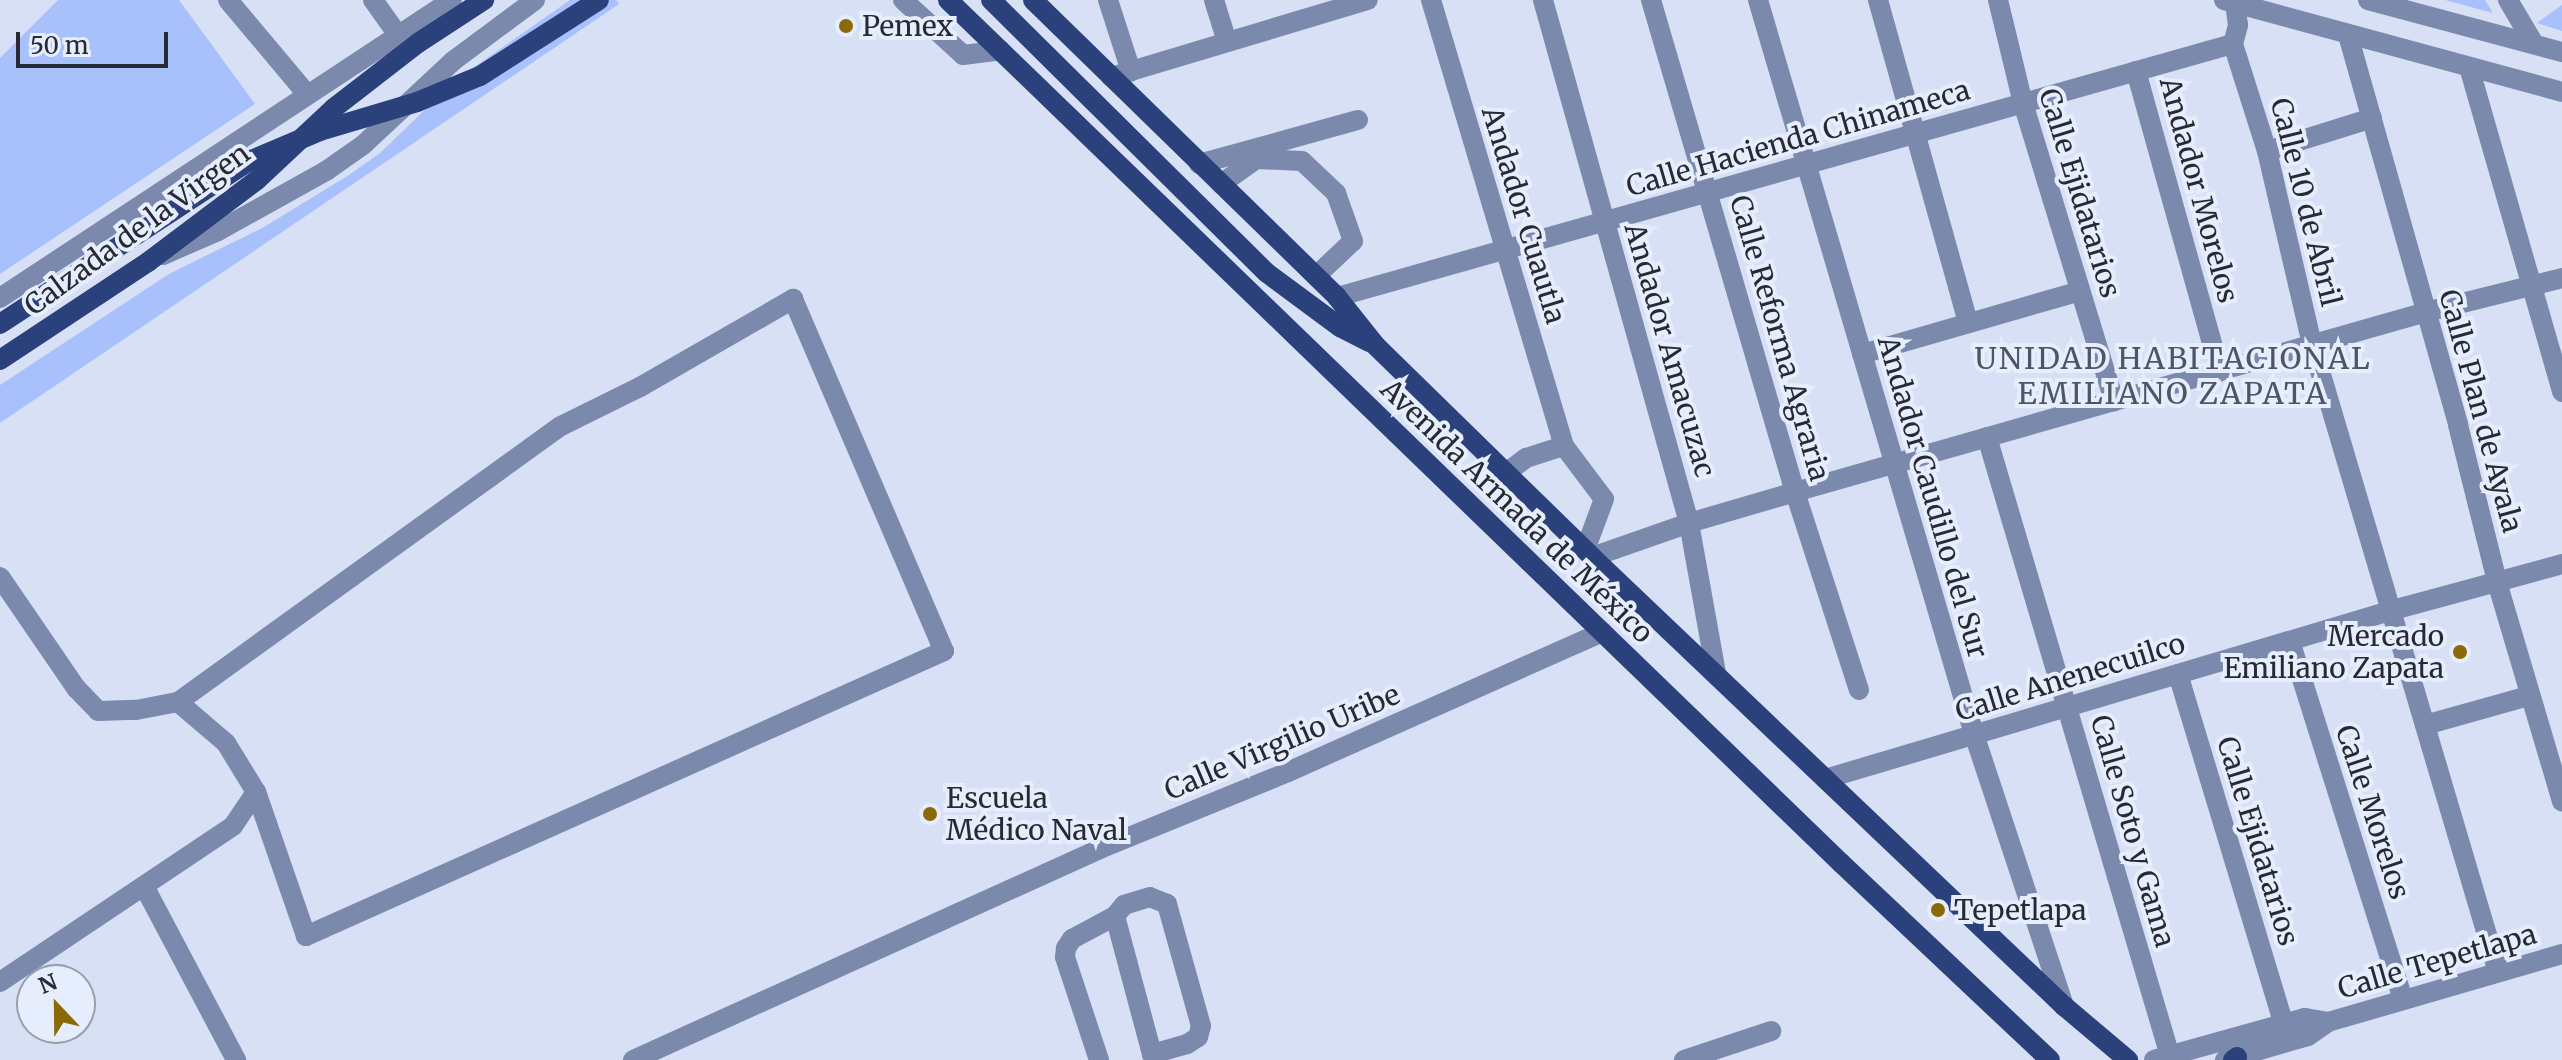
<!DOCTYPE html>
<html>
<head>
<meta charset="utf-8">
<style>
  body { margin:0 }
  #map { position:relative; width:2562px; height:1060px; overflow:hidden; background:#d7e0f4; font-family:Merriweather,serif }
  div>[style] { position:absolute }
  .green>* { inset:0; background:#a8c1fc }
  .minor>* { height:20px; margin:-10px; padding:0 10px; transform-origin:10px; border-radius:10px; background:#7a89ac }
  .major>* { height:20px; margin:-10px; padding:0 10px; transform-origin:10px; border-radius:10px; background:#2b417c }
  .dots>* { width:22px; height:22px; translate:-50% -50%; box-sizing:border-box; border:4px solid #e6edfd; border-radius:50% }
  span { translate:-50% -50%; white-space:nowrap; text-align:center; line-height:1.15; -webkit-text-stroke:8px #e6edfd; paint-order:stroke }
  .poi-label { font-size:28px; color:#272a32 }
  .left { translate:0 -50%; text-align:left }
  .right { translate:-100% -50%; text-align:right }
  .street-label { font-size:28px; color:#272a32 }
  .neighbourhood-label { font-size:30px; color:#4e5666; letter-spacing:2px }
  .north { position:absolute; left:16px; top:964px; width:80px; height:80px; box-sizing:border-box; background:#e6edfd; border:2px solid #9a9fac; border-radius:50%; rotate:338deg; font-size:22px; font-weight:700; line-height:32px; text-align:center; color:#272a32 }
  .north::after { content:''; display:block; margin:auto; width:28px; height:36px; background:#8a6907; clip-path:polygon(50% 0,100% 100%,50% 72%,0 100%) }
  .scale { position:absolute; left:16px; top:32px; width:152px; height:36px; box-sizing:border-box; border:4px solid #272a32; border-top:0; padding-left:10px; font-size:24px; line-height:28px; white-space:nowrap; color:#272a32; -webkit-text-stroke:6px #e6edfd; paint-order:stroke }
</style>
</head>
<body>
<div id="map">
  <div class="green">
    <i style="clip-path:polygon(58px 0,179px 0,255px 104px,0 274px,0 58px)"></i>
    <i style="clip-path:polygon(570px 0,616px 0,619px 4px,0 423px,0 385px,169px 274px,264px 227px,349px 175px,380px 153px,456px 80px)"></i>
    <i style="clip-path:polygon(2445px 0,2485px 0,2493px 13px)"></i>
    <i style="clip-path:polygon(2562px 5px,2562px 31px,2537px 23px)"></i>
  </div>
  <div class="minor">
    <i style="left:228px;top:0;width:123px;rotate:50deg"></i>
    <i style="left:373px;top:0;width:43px;rotate:54.5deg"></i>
    <i style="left:903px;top:0;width:81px;rotate:42.5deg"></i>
    <i style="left:963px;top:55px;width:38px;rotate:-7deg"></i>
    <i style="left:1108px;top:0;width:75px;rotate:72.1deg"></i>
    <i style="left:1214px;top:0;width:44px;rotate:72.8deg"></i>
    <i style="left:1431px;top:0;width:465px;rotate:73.4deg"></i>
    <i style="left:1564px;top:446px;width:66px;rotate:53deg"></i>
    <i style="left:1604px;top:499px;width:54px;rotate:110.4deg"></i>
    <i style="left:1543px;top:0;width:543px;rotate:74.4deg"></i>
    <i style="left:1689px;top:523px;width:152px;rotate:79.8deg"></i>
    <i style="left:1651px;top:0;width:513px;rotate:73.69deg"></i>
    <i style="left:1795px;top:492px;width:208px;rotate:72.1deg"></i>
    <i style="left:1758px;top:0;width:765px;rotate:73.6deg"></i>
    <i style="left:1974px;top:734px;width:287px;rotate:71.7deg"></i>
    <i style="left:1878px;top:0;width:334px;rotate:74.4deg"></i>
    <i style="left:1998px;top:0;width:106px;rotate:76.4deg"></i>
    <i style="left:2023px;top:103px;width:312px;rotate:73deg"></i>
    <i style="left:2224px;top:0;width:350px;rotate:15.2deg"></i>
    <i style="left:2368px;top:0;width:201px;rotate:15deg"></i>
    <i style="left:2508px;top:0;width:51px;rotate:59.4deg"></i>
    <i style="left:2348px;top:35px;width:405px;rotate:74.2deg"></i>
    <i style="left:2458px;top:425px;width:162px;rotate:76deg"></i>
    <i style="left:2497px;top:582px;width:229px;rotate:73.5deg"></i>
    <i style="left:2233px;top:44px;width:112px;rotate:72.4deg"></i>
    <i style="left:2267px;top:151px;width:198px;rotate:76.9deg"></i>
    <i style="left:2312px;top:344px;width:655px;rotate:73.5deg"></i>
    <i style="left:2469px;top:67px;width:338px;rotate:74deg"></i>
    <i style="left:2136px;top:71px;width:312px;rotate:74.4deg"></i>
    <i style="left:1111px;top:77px;width:268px;rotate:-16.7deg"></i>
    <i style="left:2267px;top:151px;width:110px;rotate:-17.4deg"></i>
    <i style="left:1199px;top:164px;width:165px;rotate:-15.5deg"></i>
    <i style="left:1221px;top:184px;width:43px;rotate:-35.5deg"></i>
    <i style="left:1256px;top:159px;width:46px;rotate:2.5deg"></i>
    <i style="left:1302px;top:161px;width:47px;rotate:43.3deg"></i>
    <i style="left:1336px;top:193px;width:51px;rotate:70.5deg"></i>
    <i style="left:1353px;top:241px;width:51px;rotate:136.6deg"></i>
    <i style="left:163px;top:255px;width:60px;rotate:-23.6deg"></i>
    <i style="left:218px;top:231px;width:124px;rotate:-29.1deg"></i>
    <i style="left:326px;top:171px;width:45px;rotate:-35.1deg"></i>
    <i style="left:363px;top:145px;width:123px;rotate:-43deg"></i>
    <i style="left:453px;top:61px;width:102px;rotate:-36.6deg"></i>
    <i style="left:1337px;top:297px;width:931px;rotate:-15.77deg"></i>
    <i style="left:2233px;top:44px;width:20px;rotate:-75deg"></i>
    <i style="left:2238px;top:25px;width:22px;rotate:-98deg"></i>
    <i style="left:0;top:298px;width:541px;rotate:-33.4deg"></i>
    <i style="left:1862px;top:354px;width:227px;rotate:-16.1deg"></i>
    <i style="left:1987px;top:437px;width:645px;rotate:73.53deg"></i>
    <i style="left:1506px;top:473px;width:25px;rotate:-37deg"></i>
    <i style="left:1526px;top:458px;width:40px;rotate:-18deg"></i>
    <i style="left:1592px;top:557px;width:103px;rotate:-19.3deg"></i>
    <i style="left:1689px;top:523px;width:110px;rotate:-16.3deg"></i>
    <i style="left:1795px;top:492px;width:656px;rotate:-15.92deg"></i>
    <i style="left:2426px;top:312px;width:140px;rotate:-14deg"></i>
    <i style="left:0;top:577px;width:135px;rotate:55.6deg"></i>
    <i style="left:76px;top:688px;width:32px;rotate:46deg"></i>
    <i style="left:98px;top:711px;width:38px;rotate:-2deg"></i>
    <i style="left:136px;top:710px;width:43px;rotate:-10.8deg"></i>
    <i style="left:178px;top:702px;width:472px;rotate:-35.8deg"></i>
    <i style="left:561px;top:426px;width:88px;rotate:-26.3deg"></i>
    <i style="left:640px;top:387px;width:177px;rotate:-29.9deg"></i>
    <i style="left:793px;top:299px;width:383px;rotate:66.8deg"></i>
    <i style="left:944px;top:651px;width:699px;rotate:155.93deg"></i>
    <i style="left:306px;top:936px;width:152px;rotate:-109.1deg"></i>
    <i style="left:256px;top:792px;width:57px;rotate:-121.5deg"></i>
    <i style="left:226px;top:743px;width:63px;rotate:-139.5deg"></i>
    <i style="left:2290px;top:641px;width:376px;rotate:72.5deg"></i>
    <i style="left:2178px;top:674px;width:366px;rotate:73.2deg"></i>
    <i style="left:2425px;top:725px;width:108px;rotate:-15.6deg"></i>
    <i style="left:1825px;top:779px;width:593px;rotate:-16.57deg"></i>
    <i style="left:2393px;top:610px;width:175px;rotate:-15.2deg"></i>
    <i style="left:144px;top:886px;width:197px;rotate:62.1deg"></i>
    <i style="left:0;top:982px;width:280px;rotate:-33.8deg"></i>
    <i style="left:233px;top:826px;width:41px;rotate:-55.9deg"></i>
    <i style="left:1152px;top:1054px;width:36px;rotate:-16deg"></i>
    <i style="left:1187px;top:1044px;width:13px;rotate:-32deg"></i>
    <i style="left:1198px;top:1037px;width:11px;rotate:-75deg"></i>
    <i style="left:1201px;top:1026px;width:127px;rotate:-105.6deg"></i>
    <i style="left:1167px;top:904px;width:18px;rotate:-158deg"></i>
    <i style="left:1150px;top:897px;width:27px;rotate:163deg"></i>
    <i style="left:1124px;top:905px;width:14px;rotate:129deg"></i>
    <i style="left:1115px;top:916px;width:143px;rotate:75deg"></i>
    <i style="left:1152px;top:1054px;width:6px;rotate:72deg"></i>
    <i style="left:633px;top:1060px;width:515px;rotate:-24.32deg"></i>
    <i style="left:1102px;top:848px;width:201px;rotate:-22.2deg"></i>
    <i style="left:1288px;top:772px;width:344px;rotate:-24deg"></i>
    <i style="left:1099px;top:1060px;width:108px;rotate:-108.3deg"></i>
    <i style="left:1065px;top:957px;width:9px;rotate:-84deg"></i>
    <i style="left:1066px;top:948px;width:11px;rotate:-56deg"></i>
    <i style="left:1072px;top:939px;width:49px;rotate:-28.1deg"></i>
    <i style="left:1684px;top:1060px;width:92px;rotate:-18.4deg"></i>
    <i style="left:2154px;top:1060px;width:156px;rotate:-15.6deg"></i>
    <i style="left:2304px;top:1018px;width:24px;rotate:9deg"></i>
    <i style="left:2225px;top:1060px;width:86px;rotate:-16.1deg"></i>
    <i style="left:2308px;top:1036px;width:24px;rotate:-35deg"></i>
    <i style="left:2328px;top:1022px;width:244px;rotate:-16.2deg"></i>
  </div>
  <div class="major">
    <i style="left:948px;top:0;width:1242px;rotate:44.02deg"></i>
    <i style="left:1841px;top:863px;width:287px;rotate:43.3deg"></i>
    <i style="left:991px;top:0;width:388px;rotate:44.7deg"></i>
    <i style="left:1267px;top:273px;width:91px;rotate:36.5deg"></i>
    <i style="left:1340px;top:327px;width:33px;rotate:27deg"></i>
    <i style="left:1033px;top:0;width:425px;rotate:44.3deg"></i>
    <i style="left:1337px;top:297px;width:63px;rotate:51.5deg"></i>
    <i style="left:1376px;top:346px;width:302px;rotate:44.3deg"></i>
    <i style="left:1592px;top:557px;width:651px;rotate:43.57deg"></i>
    <i style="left:2064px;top:1006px;width:84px;rotate:40.2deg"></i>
    <i style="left:0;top:324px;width:298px;rotate:-33.2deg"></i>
    <i style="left:249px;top:161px;width:77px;rotate:-22.9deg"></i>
    <i style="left:320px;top:131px;width:101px;rotate:-16.6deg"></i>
    <i style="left:417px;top:102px;width:68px;rotate:-22.4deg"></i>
    <i style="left:480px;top:76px;width:141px;rotate:-32.6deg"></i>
    <i style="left:0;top:360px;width:178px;rotate:-33.5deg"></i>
    <i style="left:148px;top:262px;width:136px;rotate:-37deg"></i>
    <i style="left:257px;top:180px;width:105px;rotate:-43.1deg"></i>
    <i style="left:334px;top:108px;width:106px;rotate:-37.7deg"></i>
    <i style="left:418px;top:43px;width:79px;rotate:-33.1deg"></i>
    <i style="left:2233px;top:1060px;width:5px;rotate:-37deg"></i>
  </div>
  <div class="dots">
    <i style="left:846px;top:26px;background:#8a6907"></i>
    <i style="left:2460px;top:652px;background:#8a6907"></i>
    <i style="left:930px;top:814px;background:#8a6907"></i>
    <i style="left:1938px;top:910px;background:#8a6907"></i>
  </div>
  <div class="poi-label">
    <span class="left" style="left:862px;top:26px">Pemex</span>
    <span class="right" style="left:2444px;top:652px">Mercado<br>Emiliano Zapata</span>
    <span class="left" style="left:946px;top:814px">Escuela<br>Médico Naval</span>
    <span class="left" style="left:1954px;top:910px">Tepetlapa</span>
  </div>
  <div class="street-label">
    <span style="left:1798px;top:138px;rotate:-16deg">Calle Hacienda Chinameca</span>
    <span style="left:2199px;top:190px;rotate:75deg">Andador Morelos</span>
    <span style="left:2080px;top:193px;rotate:73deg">Calle Ejidatarios</span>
    <span style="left:2306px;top:202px;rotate:76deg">Calle 10 de Abril</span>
    <span style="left:1524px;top:215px;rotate:73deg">Andador Cuautla</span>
    <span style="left:137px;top:229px;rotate:-36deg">Calzada de la Virgen</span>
    <span style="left:1780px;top:338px;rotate:74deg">Calle Reforma Agraria</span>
    <span style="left:1670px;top:350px;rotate:74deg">Andador Amacuzac</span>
    <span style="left:2481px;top:411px;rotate:75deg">Calle Plan de Ayala</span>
    <span style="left:1933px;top:497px;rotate:74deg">Andador Caudillo del Sur</span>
    <span style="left:1517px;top:511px;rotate:44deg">Avenida Armada de México</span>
    <span style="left:2070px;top:677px;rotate:-17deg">Calle Anenecuilco</span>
    <span style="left:1282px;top:742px;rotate:-23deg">Calle Virgilio Uribe</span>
    <span style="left:2373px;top:812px;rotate:72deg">Calle Morelos</span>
    <span style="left:2133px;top:831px;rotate:74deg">Calle Soto y Gama</span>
    <span style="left:2258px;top:841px;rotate:73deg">Calle Ejidatarios</span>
    <span style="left:2437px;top:961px;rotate:-16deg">Calle Tepetlapa</span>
  </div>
  <div class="neighbourhood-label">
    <span style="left:2173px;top:375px">UNIDAD HABITACIONAL<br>EMILIANO ZAPATA</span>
  </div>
  <div class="north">N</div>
  <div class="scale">50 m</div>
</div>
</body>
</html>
